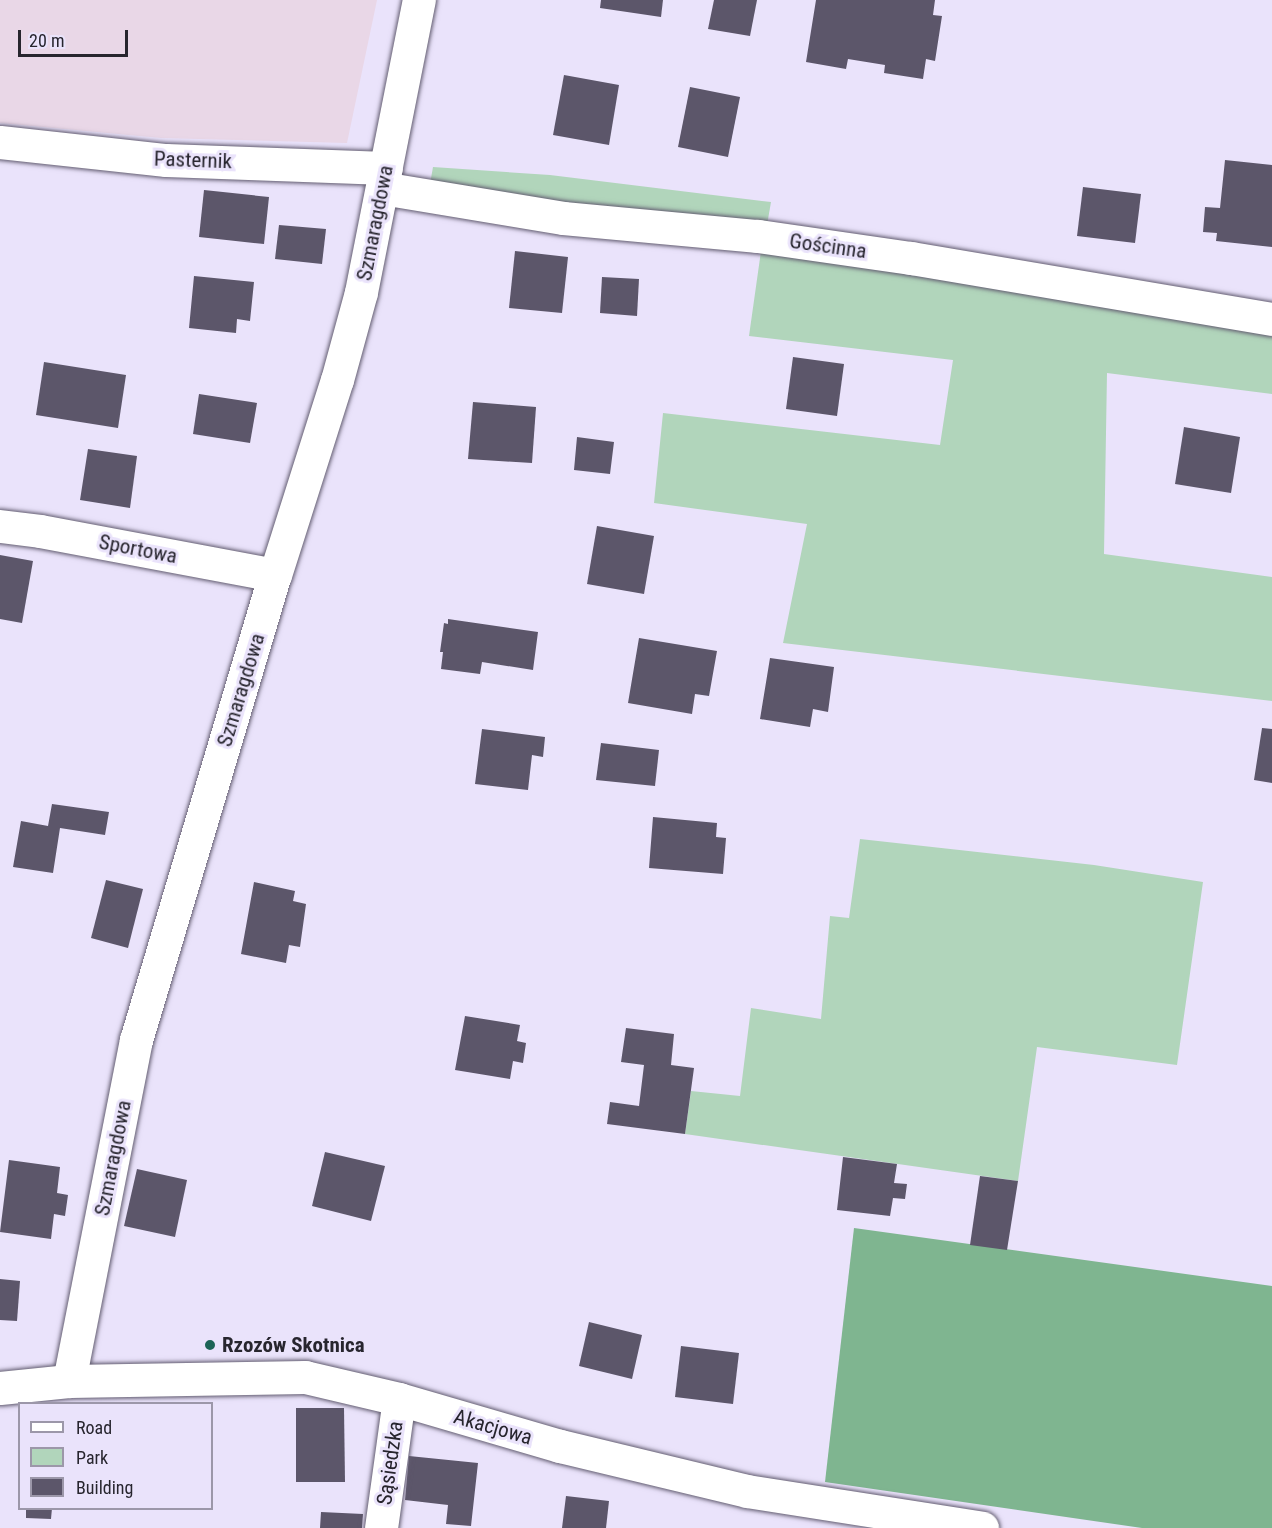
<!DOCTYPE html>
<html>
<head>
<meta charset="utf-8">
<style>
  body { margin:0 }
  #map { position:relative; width:1272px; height:1528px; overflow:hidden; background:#eae3fb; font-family:"Roboto Condensed",sans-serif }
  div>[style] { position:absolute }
  .education>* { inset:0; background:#e9d7e7 }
  .green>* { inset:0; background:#b1d5bb }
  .forest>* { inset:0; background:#7fb590 }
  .building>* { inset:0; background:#5c566a }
  .roads { filter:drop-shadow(0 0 2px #635d71) drop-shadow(0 0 2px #635d71) }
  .minor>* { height:33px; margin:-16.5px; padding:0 16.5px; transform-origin:16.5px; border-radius:16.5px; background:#fff }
  .tertiary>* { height:33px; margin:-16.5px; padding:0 16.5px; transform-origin:16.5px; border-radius:16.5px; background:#fff }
  .dots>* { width:16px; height:16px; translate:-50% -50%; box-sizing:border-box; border:3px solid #eae3fb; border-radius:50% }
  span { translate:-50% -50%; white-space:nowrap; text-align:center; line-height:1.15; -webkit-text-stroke:6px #eae3fb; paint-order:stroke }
  .street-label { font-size:21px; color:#27252e }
  .poi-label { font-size:21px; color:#27252e; font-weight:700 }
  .left { translate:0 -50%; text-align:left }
  .legend { position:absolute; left:18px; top:1402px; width:195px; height:108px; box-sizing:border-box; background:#eae3fb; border:2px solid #9c97a9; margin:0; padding:8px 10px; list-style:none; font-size:18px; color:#27252e }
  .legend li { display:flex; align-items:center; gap:12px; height:30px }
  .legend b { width:30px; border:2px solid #9c97a9 }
  .scale { position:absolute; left:18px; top:30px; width:110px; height:27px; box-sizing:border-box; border:3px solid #27252e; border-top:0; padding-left:8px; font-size:18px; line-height:21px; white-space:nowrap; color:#27252e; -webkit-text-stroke:4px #eae3fb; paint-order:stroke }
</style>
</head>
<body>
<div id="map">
  <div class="education">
    <i style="clip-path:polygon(0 0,377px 0,347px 143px,161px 138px,0 123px)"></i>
  </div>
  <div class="green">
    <i style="clip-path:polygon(433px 167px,550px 175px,771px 202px,767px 225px,656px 215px,430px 184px)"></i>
    <i style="clip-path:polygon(761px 251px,1272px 331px,1272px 394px,1107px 373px,1104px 554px,1272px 577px,1272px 701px,783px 643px,807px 524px,654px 503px,663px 413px,940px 445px,953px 360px,749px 336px)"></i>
    <i style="clip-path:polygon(860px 839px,1094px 865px,1203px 882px,1177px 1065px,1037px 1047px,1018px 1181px,685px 1134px,691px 1091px,740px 1096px,751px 1008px,821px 1019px,830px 916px,849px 918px)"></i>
  </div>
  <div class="forest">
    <i style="clip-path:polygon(854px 1228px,1272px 1286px,1272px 1528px,1142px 1528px,825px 1482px)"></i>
  </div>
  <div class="building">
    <i style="clip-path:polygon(601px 0,663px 0,661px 17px,600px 8px)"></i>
    <i style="clip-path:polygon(714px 0,757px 0,750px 36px,708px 29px)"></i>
    <i style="clip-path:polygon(816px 0,935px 0,933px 15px,942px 16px,935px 61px,926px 59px,923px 79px,884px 73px,885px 65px,848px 59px,846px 69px,806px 62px)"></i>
    <i style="clip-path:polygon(564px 75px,619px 85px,609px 145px,553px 135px)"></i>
    <i style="clip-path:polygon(690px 87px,740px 97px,728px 157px,678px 147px)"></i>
    <i style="clip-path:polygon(1225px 160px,1272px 165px,1272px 247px,1216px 241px,1217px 233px,1203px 232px,1205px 207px,1220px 208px)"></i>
    <i style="clip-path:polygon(1083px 187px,1141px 194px,1135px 243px,1077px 236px)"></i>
    <i style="clip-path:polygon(204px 190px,269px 197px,264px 244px,199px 237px)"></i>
    <i style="clip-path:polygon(279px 225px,326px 229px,322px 264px,275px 259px)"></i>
    <i style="clip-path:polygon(515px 251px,568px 257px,562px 313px,509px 308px)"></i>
    <i style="clip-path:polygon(194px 276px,254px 282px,250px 321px,237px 319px,236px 333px,189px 328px)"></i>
    <i style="clip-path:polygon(602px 277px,639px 279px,637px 316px,600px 313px)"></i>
    <i style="clip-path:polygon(793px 357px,844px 364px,837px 416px,786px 409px)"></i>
    <i style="clip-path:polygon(44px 362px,126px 375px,118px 428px,36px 415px)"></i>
    <i style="clip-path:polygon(199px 394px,257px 403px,250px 443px,193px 434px)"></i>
    <i style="clip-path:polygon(473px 402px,536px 407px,532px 463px,468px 459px)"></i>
    <i style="clip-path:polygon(1184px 427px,1240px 437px,1231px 493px,1175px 484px)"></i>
    <i style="clip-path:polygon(577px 437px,614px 442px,610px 474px,574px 470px)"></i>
    <i style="clip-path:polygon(88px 449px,137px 456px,130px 508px,80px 500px)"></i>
    <i style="clip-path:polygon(597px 526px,654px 536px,644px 594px,587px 584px)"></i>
    <i style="clip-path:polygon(0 555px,33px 561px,22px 623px,0 619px)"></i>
    <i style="clip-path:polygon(448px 619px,538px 632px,533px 670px,482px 662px,480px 674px,441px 669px,443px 652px,440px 652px,444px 623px,448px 624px)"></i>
    <i style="clip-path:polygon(639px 638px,717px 651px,709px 696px,695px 694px,692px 714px,628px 703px)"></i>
    <i style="clip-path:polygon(770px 658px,834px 667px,828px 712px,813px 709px,810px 727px,760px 719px)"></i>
    <i style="clip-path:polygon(1262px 728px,1272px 729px,1272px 783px,1254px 780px)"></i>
    <i style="clip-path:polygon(482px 729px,545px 737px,543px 757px,532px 755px,528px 790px,475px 784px)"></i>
    <i style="clip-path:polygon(601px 743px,659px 750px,655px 786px,596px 780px)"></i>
    <i style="clip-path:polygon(52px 804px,109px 812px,105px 835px,60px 828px,53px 873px,13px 867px,21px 821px,48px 826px)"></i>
    <i style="clip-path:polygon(653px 817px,717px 823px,716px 837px,726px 838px,723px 874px,649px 868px)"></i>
    <i style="clip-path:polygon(106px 880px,143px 889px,128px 948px,91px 938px)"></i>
    <i style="clip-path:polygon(254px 882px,295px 891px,293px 901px,306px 904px,300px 947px,289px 945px,286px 963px,241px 954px)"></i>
    <i style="clip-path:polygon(465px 1016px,520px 1025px,517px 1041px,526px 1043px,523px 1063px,513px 1061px,510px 1079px,455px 1070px)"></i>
    <i style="clip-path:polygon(626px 1028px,674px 1034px,671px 1065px,694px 1068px,685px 1134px,607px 1124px,610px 1102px,639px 1106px,644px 1065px,621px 1062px)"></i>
    <i style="clip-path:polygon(325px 1152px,385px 1166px,371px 1221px,312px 1206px)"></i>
    <i style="clip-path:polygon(843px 1157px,897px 1164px,894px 1183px,907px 1184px,905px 1199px,893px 1198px,890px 1216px,837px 1210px)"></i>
    <i style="clip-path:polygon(9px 1160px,60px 1167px,57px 1193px,68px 1195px,65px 1216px,54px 1214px,51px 1239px,0 1232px)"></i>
    <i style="clip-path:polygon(137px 1169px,187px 1180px,175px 1237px,124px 1226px)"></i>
    <i style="clip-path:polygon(980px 1176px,1018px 1181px,1007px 1250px,970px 1245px)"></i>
    <i style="clip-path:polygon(0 1279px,20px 1281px,17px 1321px,0 1320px)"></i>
    <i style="clip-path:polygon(589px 1322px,642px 1335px,632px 1379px,579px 1366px)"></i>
    <i style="clip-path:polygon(681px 1346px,739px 1353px,733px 1404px,675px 1397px)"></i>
    <i style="clip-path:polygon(296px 1408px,344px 1408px,345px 1482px,296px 1482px)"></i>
    <i style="clip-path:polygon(409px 1456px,478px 1463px,471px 1526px,446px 1524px,448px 1505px,405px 1500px)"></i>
    <i style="clip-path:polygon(566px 1496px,609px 1501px,606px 1528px,562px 1528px)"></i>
    <i style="clip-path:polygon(26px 1508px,52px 1508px,51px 1519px,26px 1518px)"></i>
    <i style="clip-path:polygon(321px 1512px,363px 1514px,362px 1528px,320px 1528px)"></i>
  </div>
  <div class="roads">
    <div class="minor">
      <i style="left:0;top:142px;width:167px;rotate:6.2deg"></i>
      <i style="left:166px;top:160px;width:220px;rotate:2.1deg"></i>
      <i style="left:382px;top:188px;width:183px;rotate:9.4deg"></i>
      <i style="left:563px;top:218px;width:196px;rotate:5.3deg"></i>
      <i style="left:758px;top:236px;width:155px;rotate:8.2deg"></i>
      <i style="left:911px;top:258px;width:366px;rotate:9.6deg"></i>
      <i style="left:0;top:526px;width:40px;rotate:7.1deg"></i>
      <i style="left:40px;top:531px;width:239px;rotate:10.6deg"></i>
      <i style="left:69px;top:1381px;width:236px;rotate:-1deg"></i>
      <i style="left:305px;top:1377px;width:97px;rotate:13.2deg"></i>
      <i style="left:399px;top:1399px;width:168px;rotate:16.3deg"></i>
      <i style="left:560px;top:1446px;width:192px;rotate:13.5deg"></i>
      <i style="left:747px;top:1491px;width:238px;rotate:8.9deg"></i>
      <i style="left:381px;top:1528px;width:130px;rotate:-82.1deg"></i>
    </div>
    <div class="tertiary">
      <i style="left:0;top:1388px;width:69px;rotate:-5.8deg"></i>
      <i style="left:69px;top:1381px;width:348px;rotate:-78.9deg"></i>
      <i style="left:136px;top:1040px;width:485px;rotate:-73.4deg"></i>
      <i style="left:275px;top:575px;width:205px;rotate:-72.4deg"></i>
      <i style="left:337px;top:380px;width:91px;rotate:-74.7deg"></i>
      <i style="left:361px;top:292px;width:298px;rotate:-78.8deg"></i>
    </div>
  </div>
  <div class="dots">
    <i style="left:210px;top:1345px;background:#1c6356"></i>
  </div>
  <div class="street-label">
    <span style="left:193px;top:160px;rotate:2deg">Pasternik</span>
    <span style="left:375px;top:223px;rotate:-79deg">Szmaragdowa</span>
    <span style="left:828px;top:246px;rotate:8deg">Gościnna</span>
    <span style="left:138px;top:549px;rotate:11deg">Sportowa</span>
    <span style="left:241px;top:690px;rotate:-73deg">Szmaragdowa</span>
    <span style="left:113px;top:1158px;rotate:-79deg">Szmaragdowa</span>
    <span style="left:493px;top:1427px;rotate:16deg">Akacjowa</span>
    <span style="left:390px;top:1463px;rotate:-82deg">Sąsiedzka</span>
  </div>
  <div class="poi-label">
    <span class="left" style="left:222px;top:1345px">Rzozów Skotnica</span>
  </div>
  <ul class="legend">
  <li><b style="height:8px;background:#fff"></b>Road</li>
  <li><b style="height:16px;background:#b1d5bb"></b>Park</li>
  <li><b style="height:16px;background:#5c566a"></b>Building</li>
  </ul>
  <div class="scale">20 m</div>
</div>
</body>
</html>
